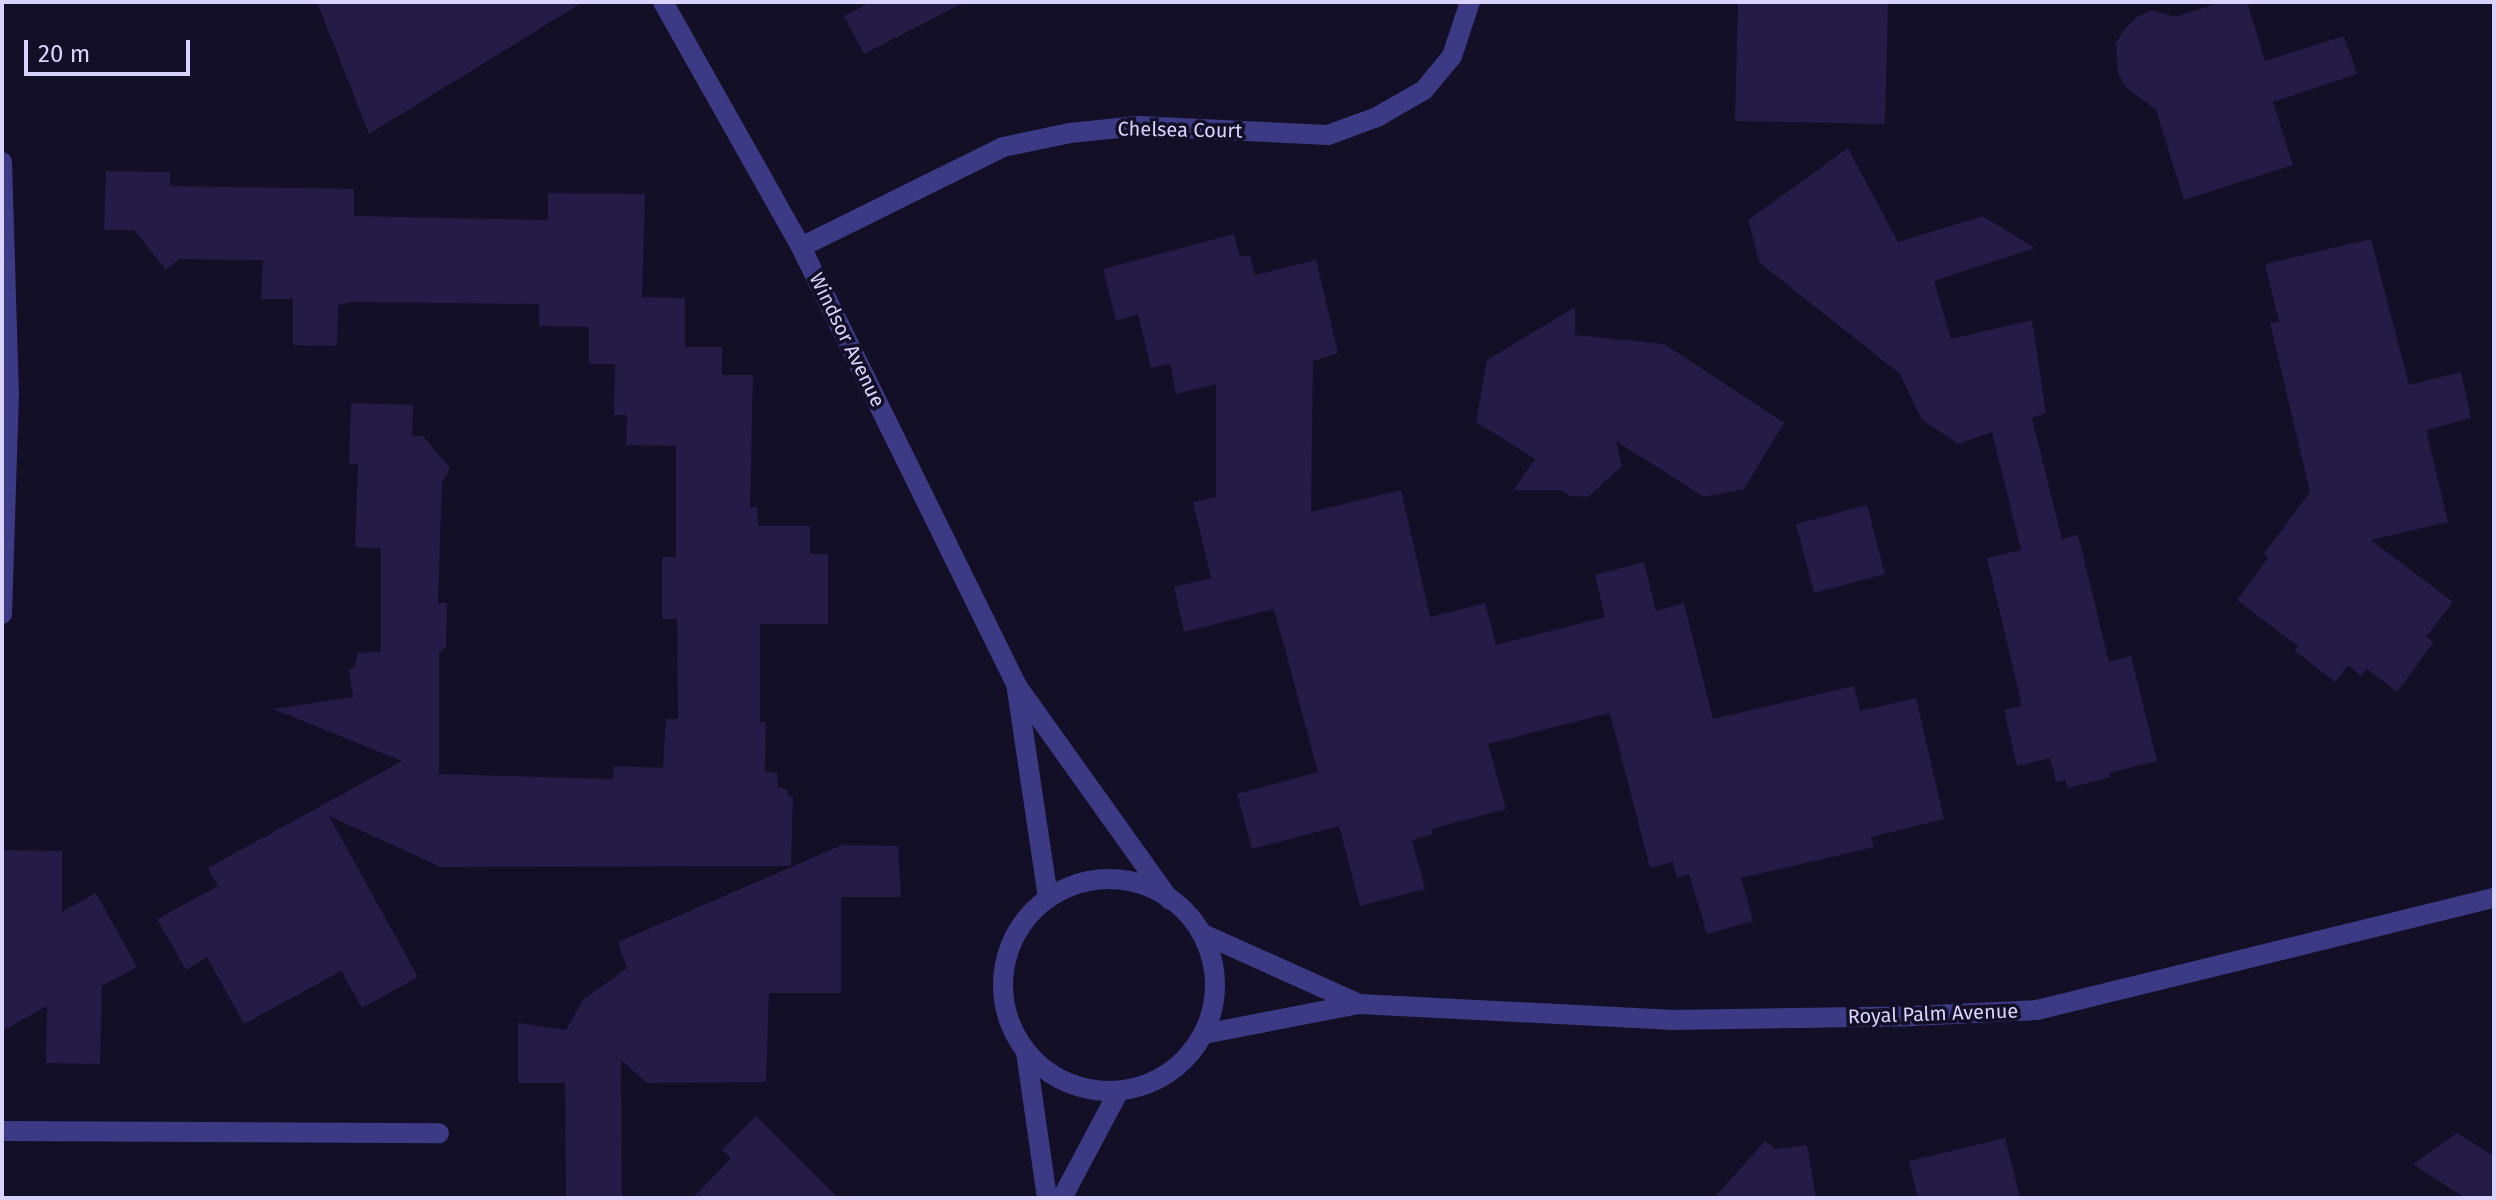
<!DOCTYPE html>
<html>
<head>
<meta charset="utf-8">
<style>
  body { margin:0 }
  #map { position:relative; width:2496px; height:1200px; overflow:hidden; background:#130f26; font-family:"Fira Sans",sans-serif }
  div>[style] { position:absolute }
  .building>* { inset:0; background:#241b47 }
  .minor>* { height:20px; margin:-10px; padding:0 10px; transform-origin:10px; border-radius:10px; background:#3d3a85 }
  .minor>.ring { margin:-10px; padding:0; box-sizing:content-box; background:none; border:20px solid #3d3a85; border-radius:50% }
  span { translate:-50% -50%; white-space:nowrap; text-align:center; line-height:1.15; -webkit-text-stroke:7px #130f26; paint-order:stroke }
  .street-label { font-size:20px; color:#d9d4ff }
  .frame { position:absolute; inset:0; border:4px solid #d9d4ff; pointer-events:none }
  .scale { position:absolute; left:24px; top:40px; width:166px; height:36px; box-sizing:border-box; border:4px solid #d9d4ff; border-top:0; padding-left:10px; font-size:24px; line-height:28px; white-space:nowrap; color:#d9d4ff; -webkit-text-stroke:6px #130f26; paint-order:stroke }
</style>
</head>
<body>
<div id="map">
  <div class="building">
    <i style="clip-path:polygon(317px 2px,583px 2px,369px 134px)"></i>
    <i style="clip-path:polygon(871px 2px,965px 2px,864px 54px,844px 16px)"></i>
    <i style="clip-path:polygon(1738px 2px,1888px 2px,1885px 124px,1735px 121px)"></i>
    <i style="clip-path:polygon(2222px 2px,2247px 2px,2265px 61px,2344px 36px,2357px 74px,2273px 102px,2293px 165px,2184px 200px,2156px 110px,2127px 88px,2118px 73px,2116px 44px,2124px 29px,2137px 17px,2152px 10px,2175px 17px)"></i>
    <i style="clip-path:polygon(1848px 148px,1898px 242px,1983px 216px,2035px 248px,1934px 281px,1951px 339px,2032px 320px,2046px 413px,2032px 418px,2062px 539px,2078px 535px,2109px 662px,2131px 656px,2157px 761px,2109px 773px,2111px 777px,2068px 788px,2065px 780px,2056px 782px,2050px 758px,2017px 766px,2004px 710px,2022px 706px,1987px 558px,2021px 550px,1992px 432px,1958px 444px,1922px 420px,1900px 374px,1760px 263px,1748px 220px)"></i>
    <i style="clip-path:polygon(106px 171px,170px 172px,170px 186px,354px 189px,354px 216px,548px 220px,548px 193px,645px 194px,642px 297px,685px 298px,685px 347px,722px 347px,722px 375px,753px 375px,750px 507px,757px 507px,758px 526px,810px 526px,810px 554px,828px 554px,828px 624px,760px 624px,760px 722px,766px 722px,765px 772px,777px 773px,778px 787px,788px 790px,788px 796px,793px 797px,791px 866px,441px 867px,329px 816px,418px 977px,362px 1008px,341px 971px,244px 1024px,207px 957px,186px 970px,157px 919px,218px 886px,208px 868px,402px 761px,273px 709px,353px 697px,349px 670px,354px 668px,358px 653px,381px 652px,381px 548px,355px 547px,358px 464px,349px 464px,351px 403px,413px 405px,412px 436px,423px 436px,450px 468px,442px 483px,438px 603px,447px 603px,446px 647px,439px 653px,439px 774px,613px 779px,614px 766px,663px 768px,666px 719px,678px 719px,677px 619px,662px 619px,662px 557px,676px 557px,676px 446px,626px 445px,627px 415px,614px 415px,615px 364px,589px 364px,589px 327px,539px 326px,539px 304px,352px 302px,338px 305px,337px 346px,293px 345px,293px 299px,261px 299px,263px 260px,179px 259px,166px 270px,134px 230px,104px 230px)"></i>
    <i style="clip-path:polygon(1234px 234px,1240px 257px,1250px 255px,1255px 275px,1316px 260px,1338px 353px,1313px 361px,1311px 512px,1401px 490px,1430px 617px,1485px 603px,1496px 645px,1605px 617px,1595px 575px,1644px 562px,1656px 611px,1684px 603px,1713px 719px,1854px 686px,1860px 711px,1916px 698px,1944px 819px,1871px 837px,1874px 847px,1741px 878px,1753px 921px,1707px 934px,1689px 874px,1677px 878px,1673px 862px,1650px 868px,1610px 713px,1488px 744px,1506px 809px,1431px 829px,1433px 834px,1412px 840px,1425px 889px,1360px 906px,1339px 826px,1252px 849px,1237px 794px,1318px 772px,1274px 609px,1184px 632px,1174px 587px,1211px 578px,1193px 502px,1216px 497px,1216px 384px,1176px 394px,1170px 364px,1151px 368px,1138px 314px,1116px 321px,1103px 269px)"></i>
    <i style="clip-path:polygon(2371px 239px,2409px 385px,2461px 372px,2471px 418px,2426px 430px,2448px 522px,2371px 540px,2453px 602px,2426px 637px,2434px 642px,2397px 692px,2367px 669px,2361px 676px,2348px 665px,2335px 682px,2295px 651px,2298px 646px,2237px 600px,2268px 558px,2264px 554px,2310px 492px,2270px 323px,2279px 322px,2265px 264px)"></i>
    <i style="clip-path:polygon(1575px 307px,1575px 335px,1664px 344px,1784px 423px,1744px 489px,1704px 497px,1616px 441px,1622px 466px,1588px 497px,1569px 496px,1561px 490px,1513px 490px,1535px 459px,1476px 422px,1487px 360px)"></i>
    <i style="clip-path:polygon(1867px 505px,1885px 574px,1814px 593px,1796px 524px)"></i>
    <i style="clip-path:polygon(842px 845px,898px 846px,901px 897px,841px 897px,841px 993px,769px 993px,766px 1082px,647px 1083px,621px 1060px,622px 1198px,566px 1198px,565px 1083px,518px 1083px,518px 1023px,566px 1030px,583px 1000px,627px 968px,618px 942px)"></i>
    <i style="clip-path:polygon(2px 850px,62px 851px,62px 912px,96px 893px,137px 967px,102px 986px,100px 1064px,46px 1063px,47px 1006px,2px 1031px)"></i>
    <i style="clip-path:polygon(756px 1116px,838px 1198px,693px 1198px,731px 1158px,722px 1150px)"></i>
    <i style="clip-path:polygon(2457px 1133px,2494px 1156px,2494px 1198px,2465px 1198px,2413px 1164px)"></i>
    <i style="clip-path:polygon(2005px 1138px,2020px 1198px,1918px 1198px,1909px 1161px)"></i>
    <i style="clip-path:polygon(1765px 1141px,1775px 1149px,1807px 1145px,1816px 1198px,1714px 1198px)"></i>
  </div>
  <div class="minor">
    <i style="left:663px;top:2px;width:281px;rotate:60.6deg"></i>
    <i style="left:801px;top:247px;width:489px;rotate:63.8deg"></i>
    <i style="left:1017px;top:686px;width:262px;rotate:54.5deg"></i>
    <i style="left:2px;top:162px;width:230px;rotate:88.3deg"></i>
    <i style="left:9px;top:392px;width:222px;rotate:91.8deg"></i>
    <i style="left:801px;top:247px;width:225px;rotate:-26.3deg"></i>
    <i style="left:1003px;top:147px;width:68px;rotate:-11.8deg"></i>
    <i style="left:1070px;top:133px;width:68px;rotate:-5.9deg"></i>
    <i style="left:1138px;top:126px;width:190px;rotate:2.7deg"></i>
    <i style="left:1328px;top:135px;width:52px;rotate:-20.2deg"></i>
    <i style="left:1377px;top:117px;width:54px;rotate:-29.9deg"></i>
    <i style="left:1424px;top:90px;width:44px;rotate:-50.5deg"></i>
    <i style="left:1452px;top:56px;width:57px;rotate:-71.6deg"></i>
    <i style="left:1017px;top:690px;width:209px;rotate:81.5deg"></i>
    <i class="ring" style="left:1003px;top:879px;width:192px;height:192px"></i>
    <i style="left:1201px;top:933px;width:173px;rotate:24.2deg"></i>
    <i style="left:1204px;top:1034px;width:158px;rotate:-11deg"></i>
    <i style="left:1359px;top:1004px;width:311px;rotate:2.9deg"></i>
    <i style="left:1670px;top:1020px;width:242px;rotate:-0.9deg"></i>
    <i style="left:1912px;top:1016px;width:125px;rotate:-2.7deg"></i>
    <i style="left:2037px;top:1010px;width:471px;rotate:-13.8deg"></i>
    <i style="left:1026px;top:1052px;width:148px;rotate:81.8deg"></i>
    <i style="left:2px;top:1131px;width:437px;rotate:0.3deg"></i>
    <i style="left:1062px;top:1198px;width:121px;rotate:-62deg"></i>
  </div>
  <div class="street-label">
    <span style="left:1180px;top:130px;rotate:1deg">Chelsea Court</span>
    <span style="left:847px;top:340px;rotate:64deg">Windsor Avenue</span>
    <span style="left:1933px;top:1014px;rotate:-2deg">Royal Palm Avenue</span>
  </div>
  <div class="frame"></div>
  <div class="scale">20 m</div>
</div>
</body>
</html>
